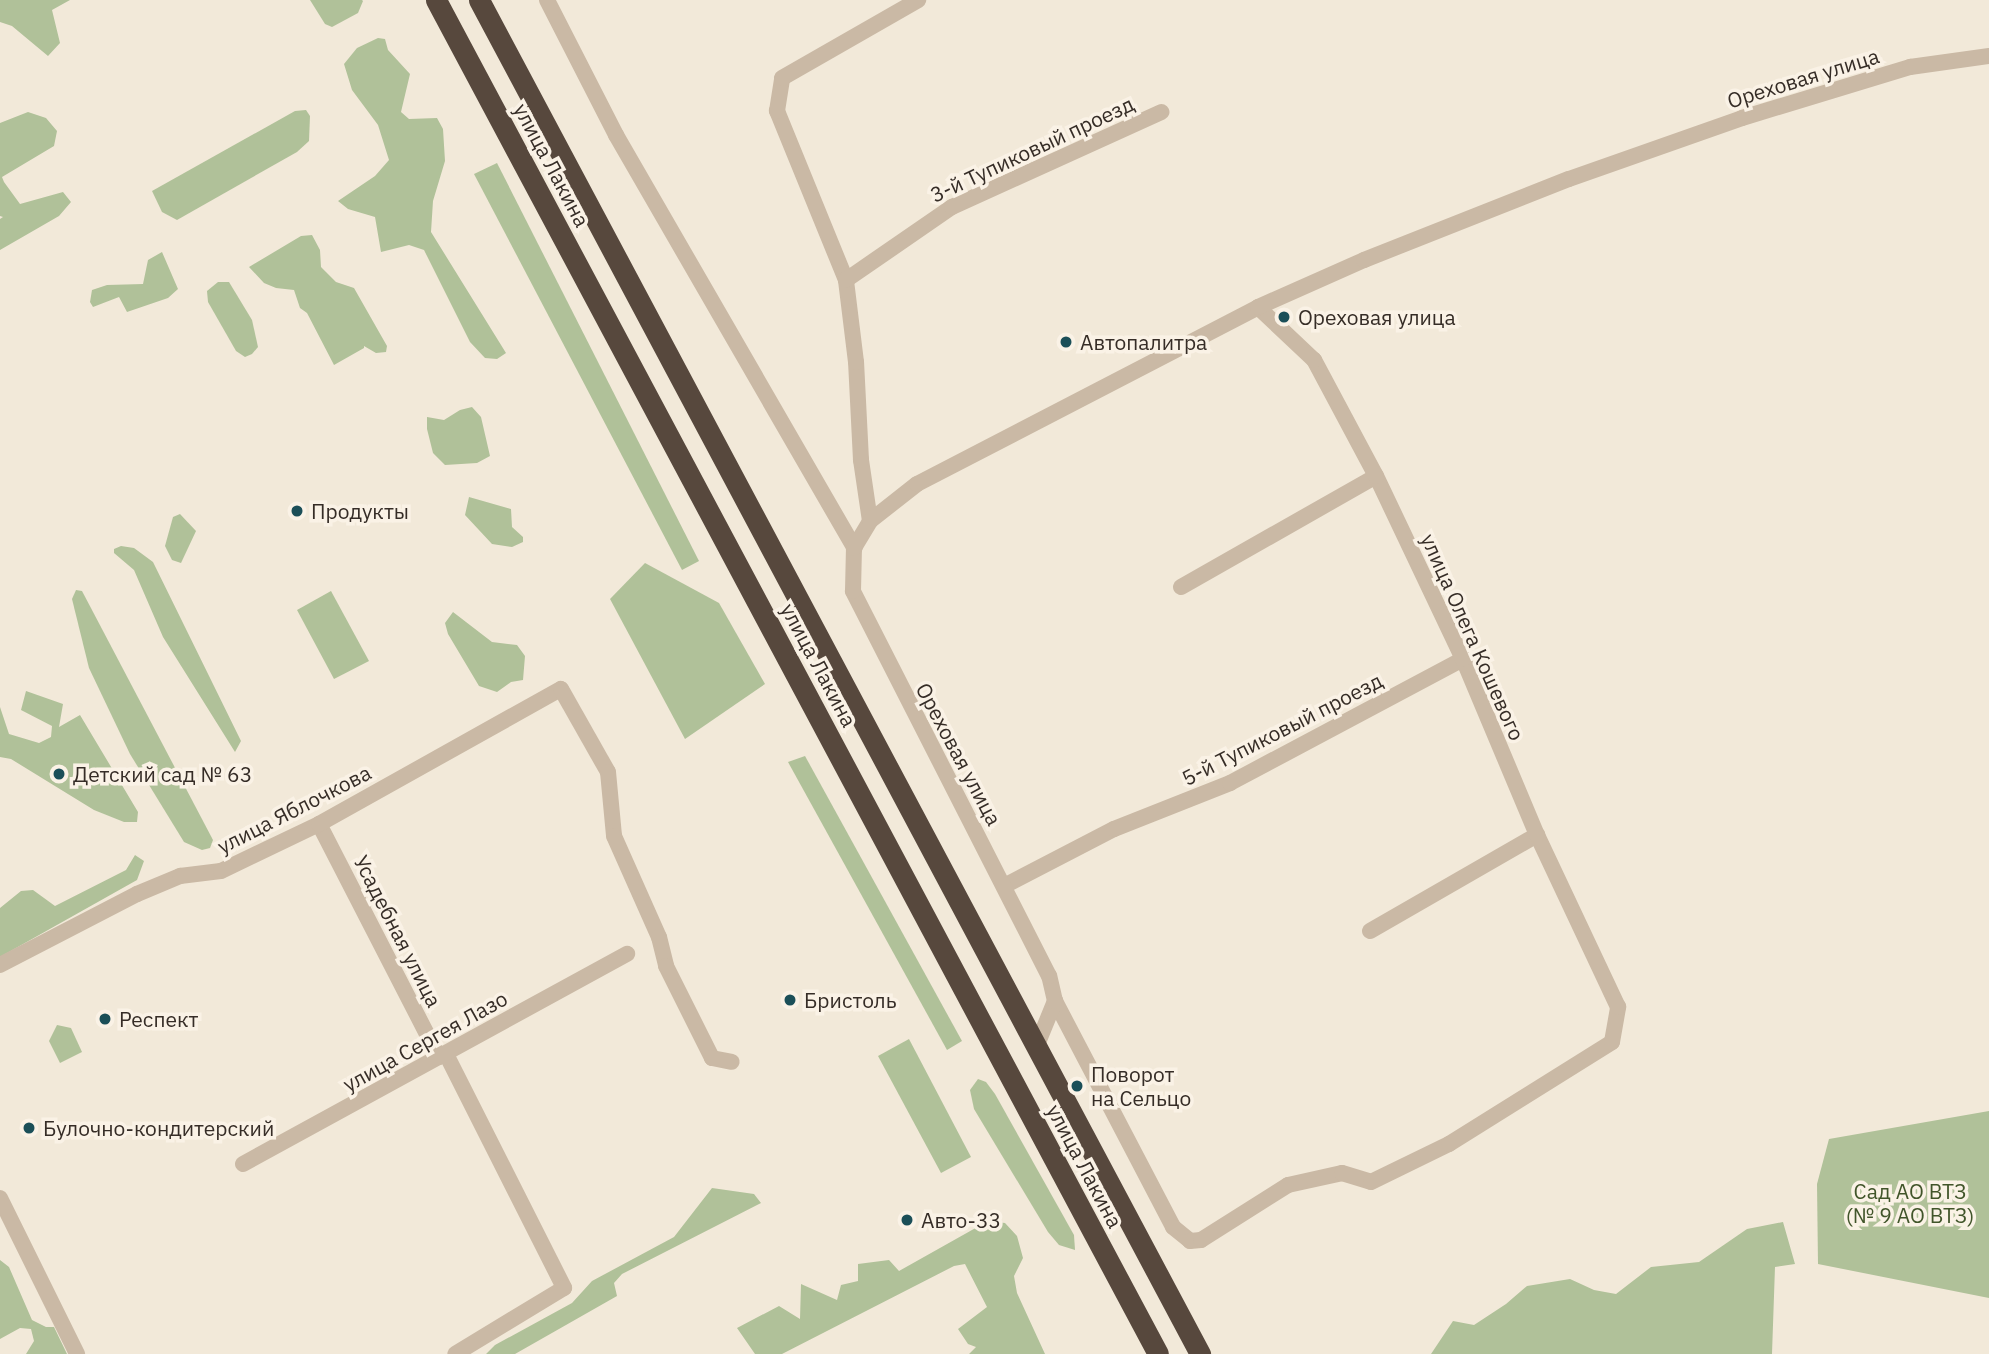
<!DOCTYPE html>
<html>
<head>
<meta charset="utf-8">
<style>
  body { margin:0 }
  #map { position:relative; width:1989px; height:1354px; overflow:hidden; background:#f2e9d9; font-family:"IBM Plex Sans",sans-serif }
  div>[style] { position:absolute }
  .green>* { inset:0; background:#b0c199 }
  .street>* { height:16px; margin:-8px; padding:0 8px; transform-origin:8px; border-radius:8px; background:#cab9a5 }
  .highway>* { height:21px; margin:-10.5px; padding:0 10.5px; transform-origin:10.5px; border-radius:10.5px; background:#57483d }
  .dots>* { width:19px; height:19px; translate:-50% -50%; box-sizing:border-box; border:4px solid #faf2e6; border-radius:50% }
  span { translate:-50% -50%; white-space:nowrap; text-align:center; line-height:1.15; -webkit-text-stroke:7px #faf2e6; paint-order:stroke }
  .street-label { font-size:21px; color:#362d27 }
  .poi-label { font-size:21px; color:#362d27 }
  .left { translate:0 -50%; text-align:left }
  .park-label { font-size:21px; color:#41552a }
</style>
</head>
<body>
<div id="map">
  <div class="green">
    <i style="clip-path:polygon(0 0,70px 0,52px 10px,60px 43px,48px 56px,12px 26px,0 22px)"></i>
    <i style="clip-path:polygon(310px 0,362px 0,363px 1px,358px 13px,332px 27px,325px 24px)"></i>
    <i style="clip-path:polygon(378px 38px,385px 39px,388px 50px,410px 74px,401px 112px,409px 119px,437px 118px,443px 129px,445px 161px,433px 201px,431px 232px,506px 353px,497px 359px,485px 358px,470px 342px,424px 250px,409px 245px,381px 252px,375px 217px,348px 209px,338px 201px,375px 176px,389px 160px,378px 125px,352px 90px,344px 64px,357px 48px)"></i>
    <i style="clip-path:polygon(306px 110px,310px 116px,309px 141px,297px 152px,177px 220px,162px 212px,152px 191px,295px 111px)"></i>
    <i style="clip-path:polygon(28px 112px,46px 118px,57px 131px,54px 146px,2px 177px,4px 182px,20px 204px,63px 192px,71px 202px,59px 216px,0 250px,0 219px,3px 217px,0 216px,0 123px)"></i>
    <i style="clip-path:polygon(497px 163px,699px 561px,682px 570px,474px 174px)"></i>
    <i style="clip-path:polygon(312px 235px,320px 250px,321px 267px,336px 282px,354px 288px,387px 346px,386px 352px,376px 353px,364px 346px,364px 348px,334px 365px,307px 313px,300px 308px,294px 290px,276px 288px,264px 283px,249px 267px,301px 236px)"></i>
    <i style="clip-path:polygon(162px 252px,178px 289px,168px 298px,127px 312px,119px 297px,93px 307px,90px 302px,92px 290px,107px 285px,143px 284px,148px 260px)"></i>
    <i style="clip-path:polygon(218px 282px,229px 282px,252px 320px,258px 347px,252px 354px,245px 357px,236px 351px,208px 302px,207px 291px)"></i>
    <i style="clip-path:polygon(472px 407px,481px 417px,490px 456px,477px 463px,445px 465px,433px 453px,427px 429px,427px 417px,444px 420px,460px 410px)"></i>
    <i style="clip-path:polygon(469px 497px,511px 509px,512px 527px,523px 537px,523px 542px,512px 547px,492px 544px,465px 515px)"></i>
    <i style="clip-path:polygon(180px 514px,196px 531px,181px 563px,172px 560px,165px 546px,173px 517px)"></i>
    <i style="clip-path:polygon(121px 546px,134px 548px,153px 562px,241px 741px,235px 752px,163px 637px,134px 570px,114px 553px,114px 549px)"></i>
    <i style="clip-path:polygon(645px 563px,719px 603px,765px 684px,685px 739px,610px 599px)"></i>
    <i style="clip-path:polygon(76px 590px,82px 591px,213px 840px,210px 848px,202px 850px,184px 842px,130px 754px,89px 668px,72px 599px)"></i>
    <i style="clip-path:polygon(331px 591px,369px 661px,334px 679px,297px 610px)"></i>
    <i style="clip-path:polygon(453px 612px,492px 642px,517px 645px,525px 656px,523px 680px,511px 682px,497px 692px,479px 686px,448px 634px,445px 623px)"></i>
    <i style="clip-path:polygon(26px 691px,63px 704px,59px 727px,80px 715px,138px 812px,137px 822px,124px 822px,94px 810px,11px 759px,0 757px,0 707px,9px 734px,39px 743px,51px 737px,52px 726px,21px 710px)"></i>
    <i style="clip-path:polygon(805px 756px,962px 1041px,947px 1050px,788px 762px)"></i>
    <i style="clip-path:polygon(135px 855px,144px 861px,137px 880px,0 957px,0 908px,21px 891px,33px 890px,55px 906px,126px 870px)"></i>
    <i style="clip-path:polygon(57px 1025px,71px 1028px,82px 1052px,60px 1063px,49px 1041px)"></i>
    <i style="clip-path:polygon(909px 1039px,971px 1157px,941px 1173px,878px 1056px)"></i>
    <i style="clip-path:polygon(978px 1079px,986px 1082px,995px 1094px,1074px 1235px,1075px 1250px,1059px 1245px,1048px 1232px,974px 1109px,970px 1090px)"></i>
    <i style="clip-path:polygon(1989px 1111px,1989px 1298px,1818px 1264px,1817px 1184px,1829px 1139px)"></i>
    <i style="clip-path:polygon(712px 1188px,754px 1194px,761px 1203px,622px 1274px,614px 1283px,617px 1296px,515px 1354px,486px 1354px,495px 1345px,572px 1303px,592px 1281px,674px 1237px)"></i>
    <i style="clip-path:polygon(988px 1221px,1005px 1223px,1017px 1236px,1023px 1258px,1014px 1276px,1017px 1293px,1045px 1354px,969px 1354px,976px 1347px,968px 1344px,958px 1329px,987px 1307px,965px 1264px,954px 1266px,782px 1354px,755px 1354px,737px 1328px,779px 1306px,800px 1319px,801px 1284px,837px 1300px,841px 1285px,858px 1281px,858px 1264px,889px 1260px,899px 1271px)"></i>
    <i style="clip-path:polygon(1783px 1222px,1795px 1264px,1775px 1267px,1772px 1354px,1431px 1354px,1453px 1321px,1474px 1325px,1506px 1304px,1527px 1286px,1570px 1279px,1594px 1290px,1616px 1294px,1651px 1267px,1699px 1262px,1747px 1229px)"></i>
    <i style="clip-path:polygon(0 1260px,9px 1267px,32px 1320px,46px 1327px,54px 1327px,67px 1354px,26px 1354px,34px 1341px,31px 1329px,20px 1328px,0 1339px)"></i>
  </div>
  <div class="street">
    <i style="left:547px;top:0;width:152px;rotate:62.9deg"></i>
    <i style="left:616px;top:135px;width:477px;rotate:60deg"></i>
    <i style="left:846px;top:280px;width:183px;rotate:-112.2deg"></i>
    <i style="left:777px;top:111px;width:33px;rotate:-81deg"></i>
    <i style="left:782px;top:78px;width:157px;rotate:-29.8deg"></i>
    <i style="left:870px;top:521px;width:62px;rotate:-98.4deg"></i>
    <i style="left:861px;top:460px;width:98px;rotate:-92.9deg"></i>
    <i style="left:856px;top:362px;width:83px;rotate:-97deg"></i>
    <i style="left:846px;top:280px;width:129px;rotate:-34.6deg"></i>
    <i style="left:952px;top:207px;width:230px;rotate:-24.4deg"></i>
    <i style="left:1181px;top:587px;width:224px;rotate:-29.6deg"></i>
    <i style="left:319px;top:824px;width:262px;rotate:62.8deg"></i>
    <i style="left:1004px;top:886px;width:124px;rotate:-27.4deg"></i>
    <i style="left:1114px;top:829px;width:125px;rotate:-21.6deg"></i>
    <i style="left:1230px;top:783px;width:264px;rotate:-28deg"></i>
    <i style="left:1370px;top:931px;width:193px;rotate:-29.9deg"></i>
    <i style="left:0;top:965px;width:154px;rotate:-27.4deg"></i>
    <i style="left:137px;top:894px;width:47px;rotate:-22.7deg"></i>
    <i style="left:180px;top:876px;width:41px;rotate:-7deg"></i>
    <i style="left:221px;top:871px;width:109px;rotate:-25.6deg"></i>
    <i style="left:319px;top:824px;width:277px;rotate:-29.2deg"></i>
    <i style="left:561px;top:689px;width:95px;rotate:60.5deg"></i>
    <i style="left:608px;top:772px;width:64px;rotate:84.6deg"></i>
    <i style="left:614px;top:836px;width:111px;rotate:66deg"></i>
    <i style="left:659px;top:937px;width:30px;rotate:76deg"></i>
    <i style="left:666px;top:966px;width:103px;rotate:63.4deg"></i>
    <i style="left:712px;top:1058px;width:20px;rotate:11deg"></i>
    <i style="left:1055px;top:1001px;width:255px;rotate:62.4deg"></i>
    <i style="left:1173px;top:1227px;width:22px;rotate:39deg"></i>
    <i style="left:1190px;top:1241px;width:11px;rotate:-5deg"></i>
    <i style="left:1201px;top:1240px;width:103px;rotate:-32.3deg"></i>
    <i style="left:1288px;top:1185px;width:55px;rotate:-12.5deg"></i>
    <i style="left:1342px;top:1173px;width:30px;rotate:17deg"></i>
    <i style="left:1371px;top:1182px;width:87px;rotate:-26deg"></i>
    <i style="left:1449px;top:1144px;width:192px;rotate:-32deg"></i>
    <i style="left:1612px;top:1042px;width:36px;rotate:-80deg"></i>
    <i style="left:1618px;top:1007px;width:190px;rotate:-115.2deg"></i>
    <i style="left:1537px;top:835px;width:191px;rotate:-112.8deg"></i>
    <i style="left:1463px;top:659px;width:203px;rotate:-115.4deg"></i>
    <i style="left:1376px;top:476px;width:132px;rotate:-118.1deg"></i>
    <i style="left:1314px;top:360px;width:77px;rotate:-136.6deg"></i>
    <i style="left:1037px;top:1045px;width:48px;rotate:-67.8deg"></i>
    <i style="left:1055px;top:1001px;width:26px;rotate:-103deg"></i>
    <i style="left:1049px;top:976px;width:432px;rotate:-117deg"></i>
    <i style="left:853px;top:591px;width:43px;rotate:-88.7deg"></i>
    <i style="left:854px;top:548px;width:31px;rotate:-59deg"></i>
    <i style="left:870px;top:521px;width:60px;rotate:-38.2deg"></i>
    <i style="left:917px;top:484px;width:384px;rotate:-27.4deg"></i>
    <i style="left:1258px;top:307px;width:116px;rotate:-23.9deg"></i>
    <i style="left:1364px;top:260px;width:220px;rotate:-21.6deg"></i>
    <i style="left:1569px;top:179px;width:183px;rotate:-19.4deg"></i>
    <i style="left:1742px;top:118px;width:176px;rotate:-16.9deg"></i>
    <i style="left:1910px;top:67px;width:80px;rotate:-7.9deg"></i>
    <i style="left:446px;top:1054px;width:262px;rotate:63.2deg"></i>
    <i style="left:564px;top:1288px;width:127px;rotate:148.8deg"></i>
    <i style="left:243px;top:1164px;width:438px;rotate:-28.7deg"></i>
    <i style="left:0;top:1198px;width:174px;rotate:63.7deg"></i>
  </div>
  <div class="highway">
    <i style="left:436px;top:0;width:1534px;rotate:61.93deg"></i>
    <i style="left:479px;top:0;width:1534px;rotate:61.96deg"></i>
  </div>
  <div class="dots">
    <i style="left:1284px;top:317px;background:#1b4f58"></i>
    <i style="left:1066px;top:342px;background:#1b4f58"></i>
    <i style="left:297px;top:511px;background:#1b4f58"></i>
    <i style="left:59px;top:774px;background:#1b4f58"></i>
    <i style="left:790px;top:1000px;background:#1b4f58"></i>
    <i style="left:105px;top:1019px;background:#1b4f58"></i>
    <i style="left:1077px;top:1086px;background:#1b4f58"></i>
    <i style="left:29px;top:1128px;background:#1b4f58"></i>
    <i style="left:907px;top:1220px;background:#1b4f58"></i>
  </div>
  <div class="street-label">
    <span style="left:1803px;top:78px;rotate:-17deg">Ореховая улица</span>
    <span style="left:1032px;top:149px;rotate:-25deg">3-й Тупиковый проезд</span>
    <span style="left:552px;top:165px;rotate:62deg">улица Лакина</span>
    <span style="left:1473px;top:637px;rotate:66deg">улица Олега Кошевого</span>
    <span style="left:819px;top:665px;rotate:62deg">улица Лакина</span>
    <span style="left:1282px;top:729px;rotate:-27deg">5-й Тупиковый проезд</span>
    <span style="left:959px;top:754px;rotate:62deg">Ореховая улица</span>
    <span style="left:294px;top:809px;rotate:-27deg">улица Яблочкова</span>
    <span style="left:398px;top:931px;rotate:63deg">Усадебная улица</span>
    <span style="left:425px;top:1041px;rotate:-29deg">улица Сергея Лазо</span>
    <span style="left:1085px;top:1166px;rotate:62deg">улица Лакина</span>
  </div>
  <div class="poi-label">
    <span class="left" style="left:1298px;top:317px">Ореховая улица</span>
    <span class="left" style="left:1080px;top:342px">Автопалитра</span>
    <span class="left" style="left:311px;top:511px">Продукты</span>
    <span class="left" style="left:73px;top:774px">Детский сад № 63</span>
    <span class="left" style="left:804px;top:1000px">Бристоль</span>
    <span class="left" style="left:119px;top:1019px">Респект</span>
    <span class="left" style="left:1091px;top:1086px">Поворот<br>на Сельцо</span>
    <span class="left" style="left:43px;top:1128px">Булочно-кондитерский</span>
    <span class="left" style="left:921px;top:1220px">Авто-33</span>
  </div>
  <div class="park-label">
    <span style="left:1910px;top:1203px">Сад АО ВТЗ<br>(№ 9 АО ВТЗ)</span>
  </div>
</div>
</body>
</html>
